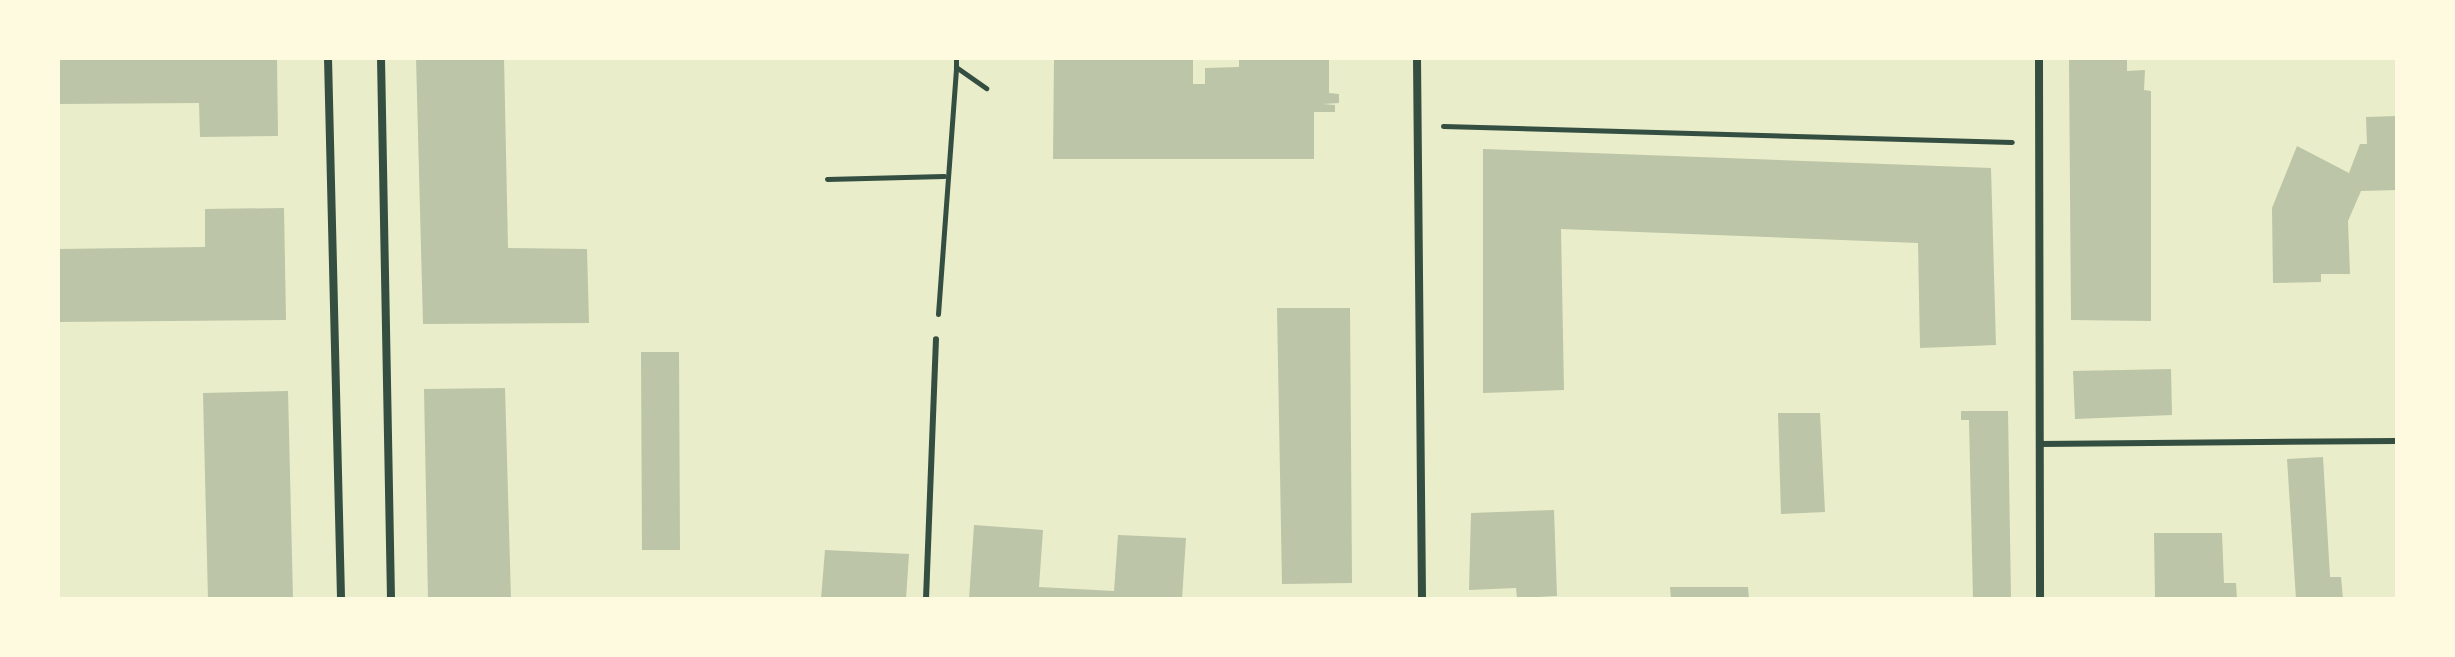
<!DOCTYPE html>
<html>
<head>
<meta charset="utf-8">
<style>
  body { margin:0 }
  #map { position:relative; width:2455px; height:657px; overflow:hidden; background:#e9edc9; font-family:"Fira Sans",sans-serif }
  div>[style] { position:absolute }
  .building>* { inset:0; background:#bcc5a7 }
  .path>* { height:5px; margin:-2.5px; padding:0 2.5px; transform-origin:2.5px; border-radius:2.5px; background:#344e41 }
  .service>* { height:6px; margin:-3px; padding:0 3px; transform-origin:3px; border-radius:3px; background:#344e41 }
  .minor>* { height:8px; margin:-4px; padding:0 4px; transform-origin:4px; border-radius:4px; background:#344e41 }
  span { translate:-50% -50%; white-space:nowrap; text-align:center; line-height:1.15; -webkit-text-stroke:6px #fefae0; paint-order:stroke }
  .frame { position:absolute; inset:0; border:60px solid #fefae0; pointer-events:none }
</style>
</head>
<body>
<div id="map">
  <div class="building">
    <i style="clip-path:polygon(58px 58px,277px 58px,278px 136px,200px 137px,199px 103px,58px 104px)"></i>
    <i style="clip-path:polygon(416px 58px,504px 58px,508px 248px,587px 249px,589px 323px,423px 324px)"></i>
    <i style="clip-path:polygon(1054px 58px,1193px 58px,1193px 84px,1205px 84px,1205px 68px,1239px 67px,1239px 58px,1329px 58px,1329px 93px,1339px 94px,1339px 103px,1323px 104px,1335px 105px,1335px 112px,1314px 112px,1314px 159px,1053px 159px)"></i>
    <i style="clip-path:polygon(2069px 58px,2127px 58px,2127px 71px,2145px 70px,2144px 90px,2151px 91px,2151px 321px,2071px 320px)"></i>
    <i style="clip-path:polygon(2397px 116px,2397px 190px,2361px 191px,2348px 221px,2350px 274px,2321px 274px,2321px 282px,2273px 283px,2272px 208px,2297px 146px,2349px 173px,2360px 144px,2367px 144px,2366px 117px)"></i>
    <i style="clip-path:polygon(1483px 149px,1991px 168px,1996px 345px,1920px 348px,1918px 243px,1561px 229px,1564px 390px,1483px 393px)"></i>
    <i style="clip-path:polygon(284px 208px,286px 320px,58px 322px,58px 249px,205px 247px,205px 209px)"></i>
    <i style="clip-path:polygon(1277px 308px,1350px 308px,1352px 583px,1282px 584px)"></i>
    <i style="clip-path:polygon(641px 352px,679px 352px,680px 550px,642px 550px)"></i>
    <i style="clip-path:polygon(2171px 369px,2172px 415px,2075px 419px,2073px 371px)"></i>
    <i style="clip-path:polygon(505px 388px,511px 599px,428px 599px,424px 389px)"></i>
    <i style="clip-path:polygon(288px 391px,293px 599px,208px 599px,203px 393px)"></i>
    <i style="clip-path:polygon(1961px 411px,2008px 411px,2011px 599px,1973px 599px,1969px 420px,1961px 420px)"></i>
    <i style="clip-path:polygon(1778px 413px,1820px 413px,1825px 512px,1781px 514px)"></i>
    <i style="clip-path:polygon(2323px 457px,2330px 577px,2341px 577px,2343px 599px,2296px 599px,2287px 459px)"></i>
    <i style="clip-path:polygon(1554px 510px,1557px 596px,1517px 598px,1516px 588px,1469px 590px,1471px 513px)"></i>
    <i style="clip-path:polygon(974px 525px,1043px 530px,1039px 587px,1114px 591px,1118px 535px,1186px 538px,1182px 599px,969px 599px)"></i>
    <i style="clip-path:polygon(2154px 533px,2222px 533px,2224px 583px,2236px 583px,2237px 599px,2155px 599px)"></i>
    <i style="clip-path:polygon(825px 550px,909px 554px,906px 599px,821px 599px)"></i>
    <i style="clip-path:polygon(1670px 587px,1748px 587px,1749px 599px,1671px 599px)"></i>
  </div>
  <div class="path">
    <i style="left:956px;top:67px;width:9px;rotate:-90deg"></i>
    <i style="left:1443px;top:126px;width:569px;rotate:1.61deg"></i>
    <i style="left:827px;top:179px;width:117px;rotate:-1.5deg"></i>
    <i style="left:938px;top:314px;width:248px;rotate:-85.8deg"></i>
    <i style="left:956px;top:67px;width:37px;rotate:35deg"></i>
  </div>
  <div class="service">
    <i style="left:2039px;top:444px;width:358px;rotate:-0.5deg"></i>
    <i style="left:926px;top:599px;width:260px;rotate:-87.8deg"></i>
  </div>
  <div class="minor">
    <i style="left:328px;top:58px;width:541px;rotate:88.62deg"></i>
    <i style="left:381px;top:58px;width:541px;rotate:88.94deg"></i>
    <i style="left:1417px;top:58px;width:541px;rotate:89.47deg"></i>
    <i style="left:2039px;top:58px;width:541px;rotate:89.89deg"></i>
  </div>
  <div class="frame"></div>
</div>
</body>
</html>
